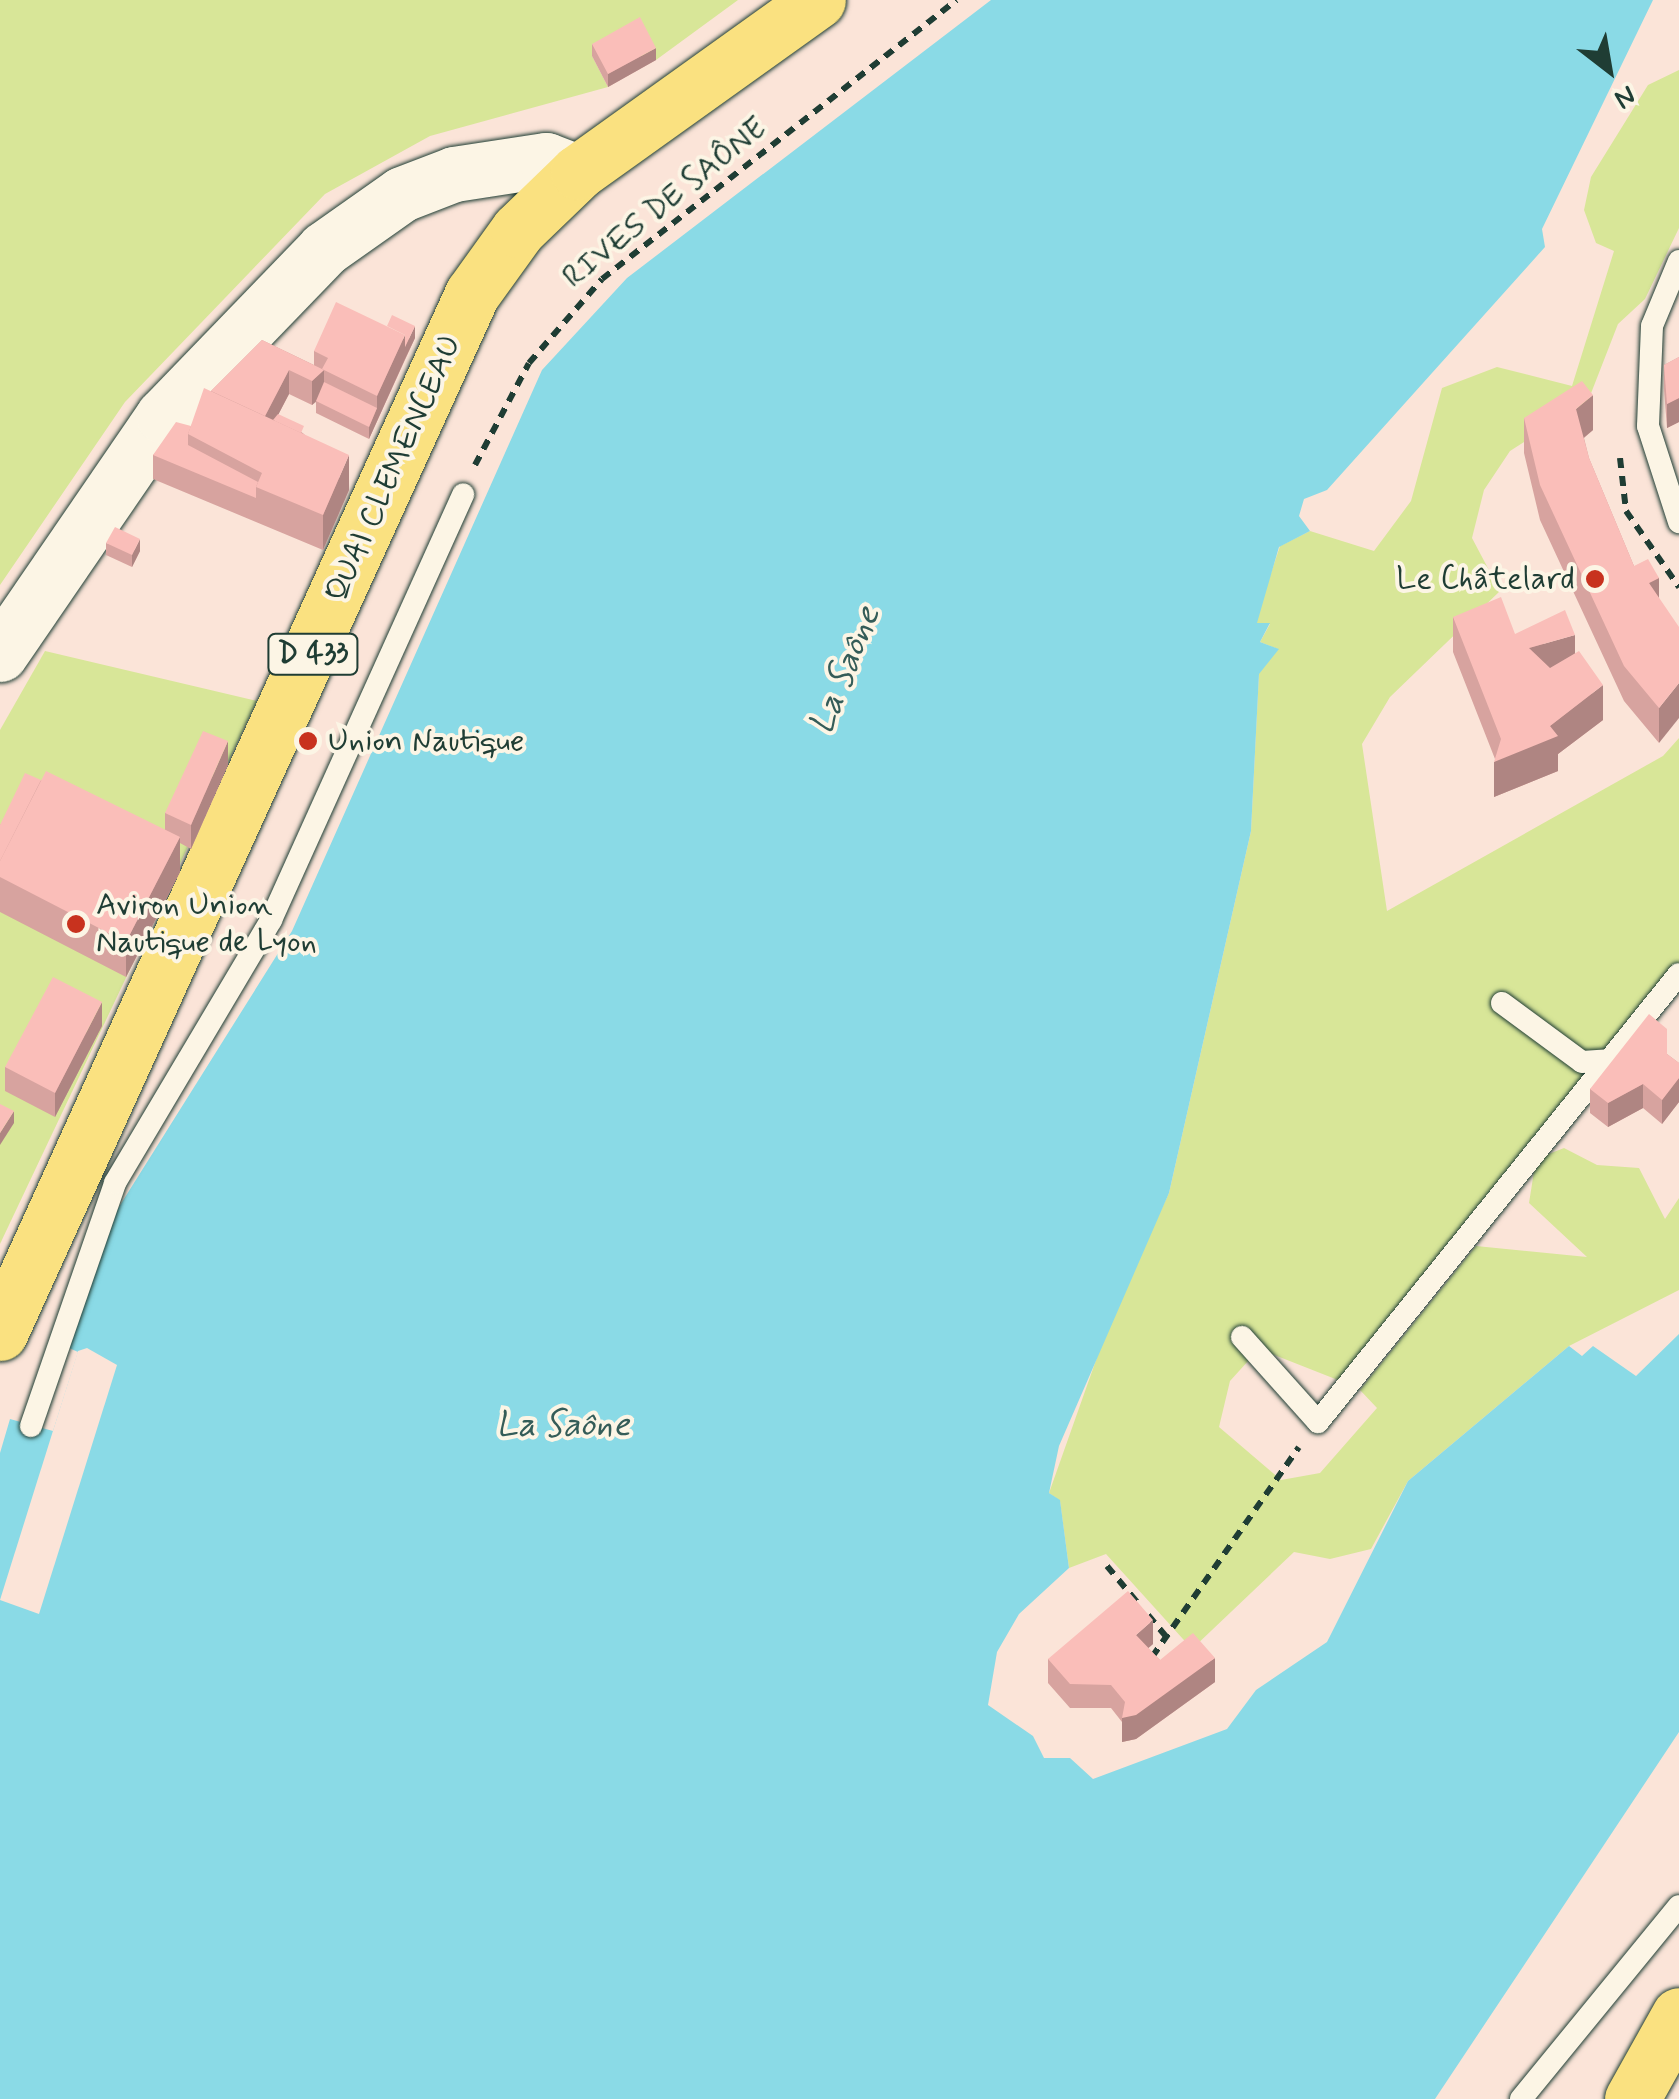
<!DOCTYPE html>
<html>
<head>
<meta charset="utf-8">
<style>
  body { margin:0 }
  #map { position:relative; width:1679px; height:2099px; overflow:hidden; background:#fbe4d8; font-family:Mynerve,sans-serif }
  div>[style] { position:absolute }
  .green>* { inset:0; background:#d8e698 }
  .water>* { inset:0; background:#8adae6 }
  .pier>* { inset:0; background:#fbe4d8 }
  .path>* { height:6px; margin-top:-3px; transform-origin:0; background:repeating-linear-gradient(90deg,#1f3d34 0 10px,transparent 0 18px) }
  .roads { filter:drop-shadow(0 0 2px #1f3d34) drop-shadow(0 0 2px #1f3d34) }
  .service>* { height:22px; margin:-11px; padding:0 11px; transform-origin:11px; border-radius:11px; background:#fcf5e5 }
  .secondary>* { height:55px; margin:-27.5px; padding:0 27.5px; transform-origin:27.5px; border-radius:27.5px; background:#fcf5e5 }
  .primary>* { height:55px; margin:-27.5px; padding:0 27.5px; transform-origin:27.5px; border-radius:27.5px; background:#fae180 }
  .wall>* { inset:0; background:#d7a39f }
  .shaded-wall>* { inset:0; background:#af8582 }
  .building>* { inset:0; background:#fabeb9 }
  .dots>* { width:28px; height:28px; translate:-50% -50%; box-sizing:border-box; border:5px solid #fcf5e5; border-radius:50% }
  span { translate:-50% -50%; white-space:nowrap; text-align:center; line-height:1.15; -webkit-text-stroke:8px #fcf5e5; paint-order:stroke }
  .shield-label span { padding:2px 8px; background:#fcf5e5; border:2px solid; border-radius:8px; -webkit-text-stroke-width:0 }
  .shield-label { font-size:30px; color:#1f3d34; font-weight:700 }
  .street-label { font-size:32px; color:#1f3d34 }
  .poi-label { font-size:32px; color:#1f3d34 }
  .right { translate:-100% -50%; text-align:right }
  .left { translate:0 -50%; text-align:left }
  .water-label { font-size:35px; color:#345c58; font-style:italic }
  .north { position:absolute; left:1559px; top:20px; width:100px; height:100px; -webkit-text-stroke:8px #fcf5e5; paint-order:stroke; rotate:149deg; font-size:28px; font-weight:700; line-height:40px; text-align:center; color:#1f3d34 }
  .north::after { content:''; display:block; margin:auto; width:35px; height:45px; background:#1f3d34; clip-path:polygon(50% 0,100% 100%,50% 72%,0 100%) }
</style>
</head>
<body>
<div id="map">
  <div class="green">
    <i style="clip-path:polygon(0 0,738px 0,656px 60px,592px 56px,608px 87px,430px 136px,325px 194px,125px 402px,0 585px)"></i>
    <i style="clip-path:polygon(1679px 70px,1679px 228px,1645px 299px,1618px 324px,1588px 401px,1510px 451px,1484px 490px,1472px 538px,1500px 591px,1390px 697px,1362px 744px,1387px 911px,1663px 756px,1679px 738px,1679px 990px,1468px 1228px,1348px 1384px,1259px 1349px,1230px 1381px,1219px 1427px,1281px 1480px,1320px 1473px,1377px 1408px,1360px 1390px,1476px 1246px,1587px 1257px,1529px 1203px,1536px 1159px,1564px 1148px,1597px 1165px,1639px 1168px,1665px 1219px,1679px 1198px,1679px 1290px,1569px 1346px,1408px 1481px,1371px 1549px,1330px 1559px,1294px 1552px,1192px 1649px,1106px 1554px,1069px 1568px,1060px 1501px,1049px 1493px,1112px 1315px,1169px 1193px,1251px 831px,1259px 673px,1278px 649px,1260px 642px,1270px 624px,1256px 624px,1262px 600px,1280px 546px,1310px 531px,1374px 551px,1411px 501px,1442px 388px,1497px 367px,1572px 386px,1614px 251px,1596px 243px,1584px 210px,1591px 177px,1648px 85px)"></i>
    <i style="clip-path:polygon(45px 651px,257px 701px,0 1244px,0 730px)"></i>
  </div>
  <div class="water">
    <i style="clip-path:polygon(991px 0,1653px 0,1542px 229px,1545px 247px,1327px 490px,1304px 499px,1299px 516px,1310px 531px,1279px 547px,1257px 623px,1270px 623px,1260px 642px,1279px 649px,1259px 674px,1251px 831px,1169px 1193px,1059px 1446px,1049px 1493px,1060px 1500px,1069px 1568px,1019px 1614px,997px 1652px,988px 1705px,1033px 1736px,1044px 1758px,1070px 1758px,1093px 1779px,1227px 1729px,1256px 1690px,1327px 1642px,1408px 1481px,1569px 1346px,1582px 1356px,1593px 1346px,1636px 1376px,1679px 1334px,1679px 1732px,1435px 2099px,0 2099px,0 1453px,10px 1419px,53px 1431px,78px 1352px,69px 1348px,117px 1210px,292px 931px,542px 370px,627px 278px)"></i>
  </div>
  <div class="pier">
    <i style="clip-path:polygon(87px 1348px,117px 1365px,39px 1614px,0 1600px,78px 1351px)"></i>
  </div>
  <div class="path">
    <i style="left:1620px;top:458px;width:53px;rotate:83.5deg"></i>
    <i style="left:1626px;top:511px;width:93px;rotate:55.1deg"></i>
    <i style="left:475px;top:465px;width:115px;rotate:-62.1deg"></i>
    <i style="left:529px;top:363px;width:111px;rotate:-49deg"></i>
    <i style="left:602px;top:279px;width:451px;rotate:-38.2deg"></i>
    <i style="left:1107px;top:1566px;width:47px;rotate:50.2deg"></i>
    <i style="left:1148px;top:1615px;width:34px;rotate:50deg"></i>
    <i style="left:1152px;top:1657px;width:256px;rotate:-55deg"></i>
  </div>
  <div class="roads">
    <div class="service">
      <i style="left:1679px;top:261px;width:70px;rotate:112.6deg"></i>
      <i style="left:1652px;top:326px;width:100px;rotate:92.3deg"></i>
      <i style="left:1648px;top:426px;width:101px;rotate:72.1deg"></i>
      <i style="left:1502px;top:1003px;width:99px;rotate:36.4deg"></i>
      <i style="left:1582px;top:1062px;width:27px;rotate:-4deg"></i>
      <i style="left:1242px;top:1337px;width:114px;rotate:48.2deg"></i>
      <i style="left:1318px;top:1422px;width:575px;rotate:-51.14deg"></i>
      <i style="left:31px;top:1426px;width:257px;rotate:-70.9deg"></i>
      <i style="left:115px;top:1183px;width:306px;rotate:-59.3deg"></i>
      <i style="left:271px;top:920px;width:467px;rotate:-65.7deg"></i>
      <i style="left:1521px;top:2099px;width:249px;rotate:-50.7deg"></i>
    </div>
    <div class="secondary">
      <i style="left:0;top:654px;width:288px;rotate:-55.6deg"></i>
      <i style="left:163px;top:416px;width:232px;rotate:-46deg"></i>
      <i style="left:324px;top:249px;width:95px;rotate:-35.2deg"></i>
      <i style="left:402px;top:194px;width:56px;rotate:-21deg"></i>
      <i style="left:454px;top:174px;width:93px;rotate:-8.7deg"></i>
      <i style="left:546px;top:160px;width:34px;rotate:21deg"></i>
    </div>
    <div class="primary">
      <i style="left:0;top:1333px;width:1141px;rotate:-65.57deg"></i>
      <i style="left:472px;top:294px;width:79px;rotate:-54.3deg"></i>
      <i style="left:518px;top:230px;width:83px;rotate:-44deg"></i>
      <i style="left:578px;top:172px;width:295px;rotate:-35.6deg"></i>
      <i style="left:1632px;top:2099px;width:96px;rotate:-60.8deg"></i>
    </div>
  </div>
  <div class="wall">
    <i style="clip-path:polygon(592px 44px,656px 60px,608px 87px,592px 56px)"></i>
    <i style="clip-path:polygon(415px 338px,369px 439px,316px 413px,316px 402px,312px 405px,289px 394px,278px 415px,304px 434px,349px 490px,323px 550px,153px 479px,153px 455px,191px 426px,211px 391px,262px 340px,314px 365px,314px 351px)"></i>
    <i style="clip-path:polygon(1679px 357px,1679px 422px,1667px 428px,1664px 389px,1664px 365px)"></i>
    <i style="clip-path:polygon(1524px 418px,1593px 430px,1584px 438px,1589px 458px,1634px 566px,1659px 578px,1659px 743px,1624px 701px,1540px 520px,1524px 453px)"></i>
    <i style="clip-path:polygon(106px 543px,140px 551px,132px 567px,106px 555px)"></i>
    <i style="clip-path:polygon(1453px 617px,1515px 634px,1575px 654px,1603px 720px,1558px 754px,1558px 771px,1494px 797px,1495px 759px,1453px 652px)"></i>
    <i style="clip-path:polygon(228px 765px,191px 849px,180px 843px,180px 872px,126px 977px,0 912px,0 825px,41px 780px,165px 830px,165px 813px)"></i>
    <i style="clip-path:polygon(102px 1026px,55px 1117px,5px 1091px,5px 1067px)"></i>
    <i style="clip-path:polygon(1667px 1054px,1679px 1063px,1679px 1102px,1662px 1124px,1643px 1108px,1608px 1127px,1590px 1113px,1590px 1089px)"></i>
    <i style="clip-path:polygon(1153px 1644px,1148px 1648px,1160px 1660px,1215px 1682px,1136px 1739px,1122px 1742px,1122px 1722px,1111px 1708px,1070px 1708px,1048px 1683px,1048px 1659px)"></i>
  </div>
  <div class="shaded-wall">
    <i style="clip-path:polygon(656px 48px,656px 60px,608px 87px,608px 74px)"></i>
    <i style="clip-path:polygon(415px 326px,415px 338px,405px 359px,405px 347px)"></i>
    <i style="clip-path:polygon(405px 335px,405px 359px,369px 439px,369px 427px,377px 408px,377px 396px)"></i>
    <i style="clip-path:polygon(289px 370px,289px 394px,265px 440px,260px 426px)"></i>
    <i style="clip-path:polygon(324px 370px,324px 394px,312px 405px,312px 381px)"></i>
    <i style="clip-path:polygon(1593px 395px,1593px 430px,1576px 444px,1576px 409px)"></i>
    <i style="clip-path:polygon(1679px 398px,1679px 422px,1667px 428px,1667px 404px)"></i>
    <i style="clip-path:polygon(349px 455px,349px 490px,323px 550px,323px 515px)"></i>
    <i style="clip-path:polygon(140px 539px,140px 551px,132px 567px,132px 555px)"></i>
    <i style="clip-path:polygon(1659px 578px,1659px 613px,1649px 583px)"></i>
    <i style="clip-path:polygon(1575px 635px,1575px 670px,1529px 683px,1529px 648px)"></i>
    <i style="clip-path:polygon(1679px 683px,1679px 718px,1659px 743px,1659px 708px)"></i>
    <i style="clip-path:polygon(1603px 685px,1603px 720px,1558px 754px,1558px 771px,1494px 797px,1494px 762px,1550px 726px)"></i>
    <i style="clip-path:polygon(228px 741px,228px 765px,191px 849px,191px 825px)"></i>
    <i style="clip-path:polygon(180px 837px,180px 872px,126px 977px,126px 942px)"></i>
    <i style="clip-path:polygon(102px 1002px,102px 1026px,55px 1117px,55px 1093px)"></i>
    <i style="clip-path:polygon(1679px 1078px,1679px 1102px,1662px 1124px,1662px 1100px)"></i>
    <i style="clip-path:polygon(1643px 1084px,1643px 1108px,1608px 1127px,1608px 1103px)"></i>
    <i style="clip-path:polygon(14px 1111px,14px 1123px,0 1145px,0 1133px)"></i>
    <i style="clip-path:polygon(1153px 1620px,1153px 1644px,1136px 1659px,1136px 1635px)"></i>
    <i style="clip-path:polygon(1215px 1658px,1215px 1682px,1136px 1739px,1122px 1742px,1122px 1718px)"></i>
  </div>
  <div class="building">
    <i style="clip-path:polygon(640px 17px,656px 48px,608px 74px,592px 44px)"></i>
    <i style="clip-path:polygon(336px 302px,405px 335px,377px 396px,322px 369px,328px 358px,314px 351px)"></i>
    <i style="clip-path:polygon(392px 315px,415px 326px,405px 347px,405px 335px,387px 326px)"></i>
    <i style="clip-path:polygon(262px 340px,324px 370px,312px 381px,289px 370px,265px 416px,211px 391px)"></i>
    <i style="clip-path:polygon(1679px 357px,1679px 398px,1667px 404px,1664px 365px)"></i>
    <i style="clip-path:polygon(1582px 381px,1593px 395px,1576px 409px,1589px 458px,1634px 566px,1648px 559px,1659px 578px,1649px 583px,1679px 627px,1679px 683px,1659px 708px,1624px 666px,1540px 485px,1524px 418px)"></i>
    <i style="clip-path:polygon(324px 382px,377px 408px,369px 427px,316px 401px)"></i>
    <i style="clip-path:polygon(204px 388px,349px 455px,323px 515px,256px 487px,262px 473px,188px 434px)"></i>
    <i style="clip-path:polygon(278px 414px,304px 426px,301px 433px,273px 420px)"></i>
    <i style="clip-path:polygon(176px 422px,191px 426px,188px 434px,188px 445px,258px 482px,256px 487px,256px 498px,153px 455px)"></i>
    <i style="clip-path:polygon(115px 527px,140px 539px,132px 555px,106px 543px)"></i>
    <i style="clip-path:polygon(1501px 597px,1515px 634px,1565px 610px,1575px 635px,1529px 648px,1550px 668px,1579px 651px,1603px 685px,1550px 726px,1558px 736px,1494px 762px,1501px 739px,1453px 617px)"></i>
    <i style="clip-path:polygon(203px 731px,228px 741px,191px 825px,165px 813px)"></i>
    <i style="clip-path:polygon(46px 771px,180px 837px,126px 942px,0 877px,0 861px)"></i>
    <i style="clip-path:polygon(25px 773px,41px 780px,0 861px,0 825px)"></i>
    <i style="clip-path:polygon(53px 977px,102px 1002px,55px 1093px,5px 1067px)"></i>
    <i style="clip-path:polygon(1649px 1014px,1667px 1029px,1667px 1054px,1679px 1063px,1679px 1078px,1662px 1100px,1643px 1084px,1608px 1103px,1590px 1089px)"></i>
    <i style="clip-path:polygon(0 1104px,14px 1111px,0 1133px)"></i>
    <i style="clip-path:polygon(1128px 1591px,1153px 1620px,1136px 1635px,1160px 1660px,1193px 1633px,1215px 1658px,1136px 1715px,1122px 1718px,1125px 1702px,1111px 1685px,1070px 1684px,1048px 1659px)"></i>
  </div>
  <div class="dots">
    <i style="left:1595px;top:579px;background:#c8321e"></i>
    <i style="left:308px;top:741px;background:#c8321e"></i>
    <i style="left:76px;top:924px;background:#c8321e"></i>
  </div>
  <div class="shield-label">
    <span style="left:313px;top:654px">D 433</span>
  </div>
  <div class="street-label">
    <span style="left:665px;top:203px;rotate:-39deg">RIVES DE SAÔNE</span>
    <span style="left:394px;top:469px;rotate:-66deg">QUAI CLEMENCEAU</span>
  </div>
  <div class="poi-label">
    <span class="right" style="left:1575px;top:579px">Le Châtelard</span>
    <span class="left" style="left:328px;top:741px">Union Nautique</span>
    <span class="left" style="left:96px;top:924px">Aviron Union<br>Nautique de Lyon</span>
  </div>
  <div class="water-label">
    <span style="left:845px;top:670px;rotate:-68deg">La Saône</span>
    <span style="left:563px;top:1425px">La Saône</span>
  </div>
  <div class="north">N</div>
</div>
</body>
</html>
